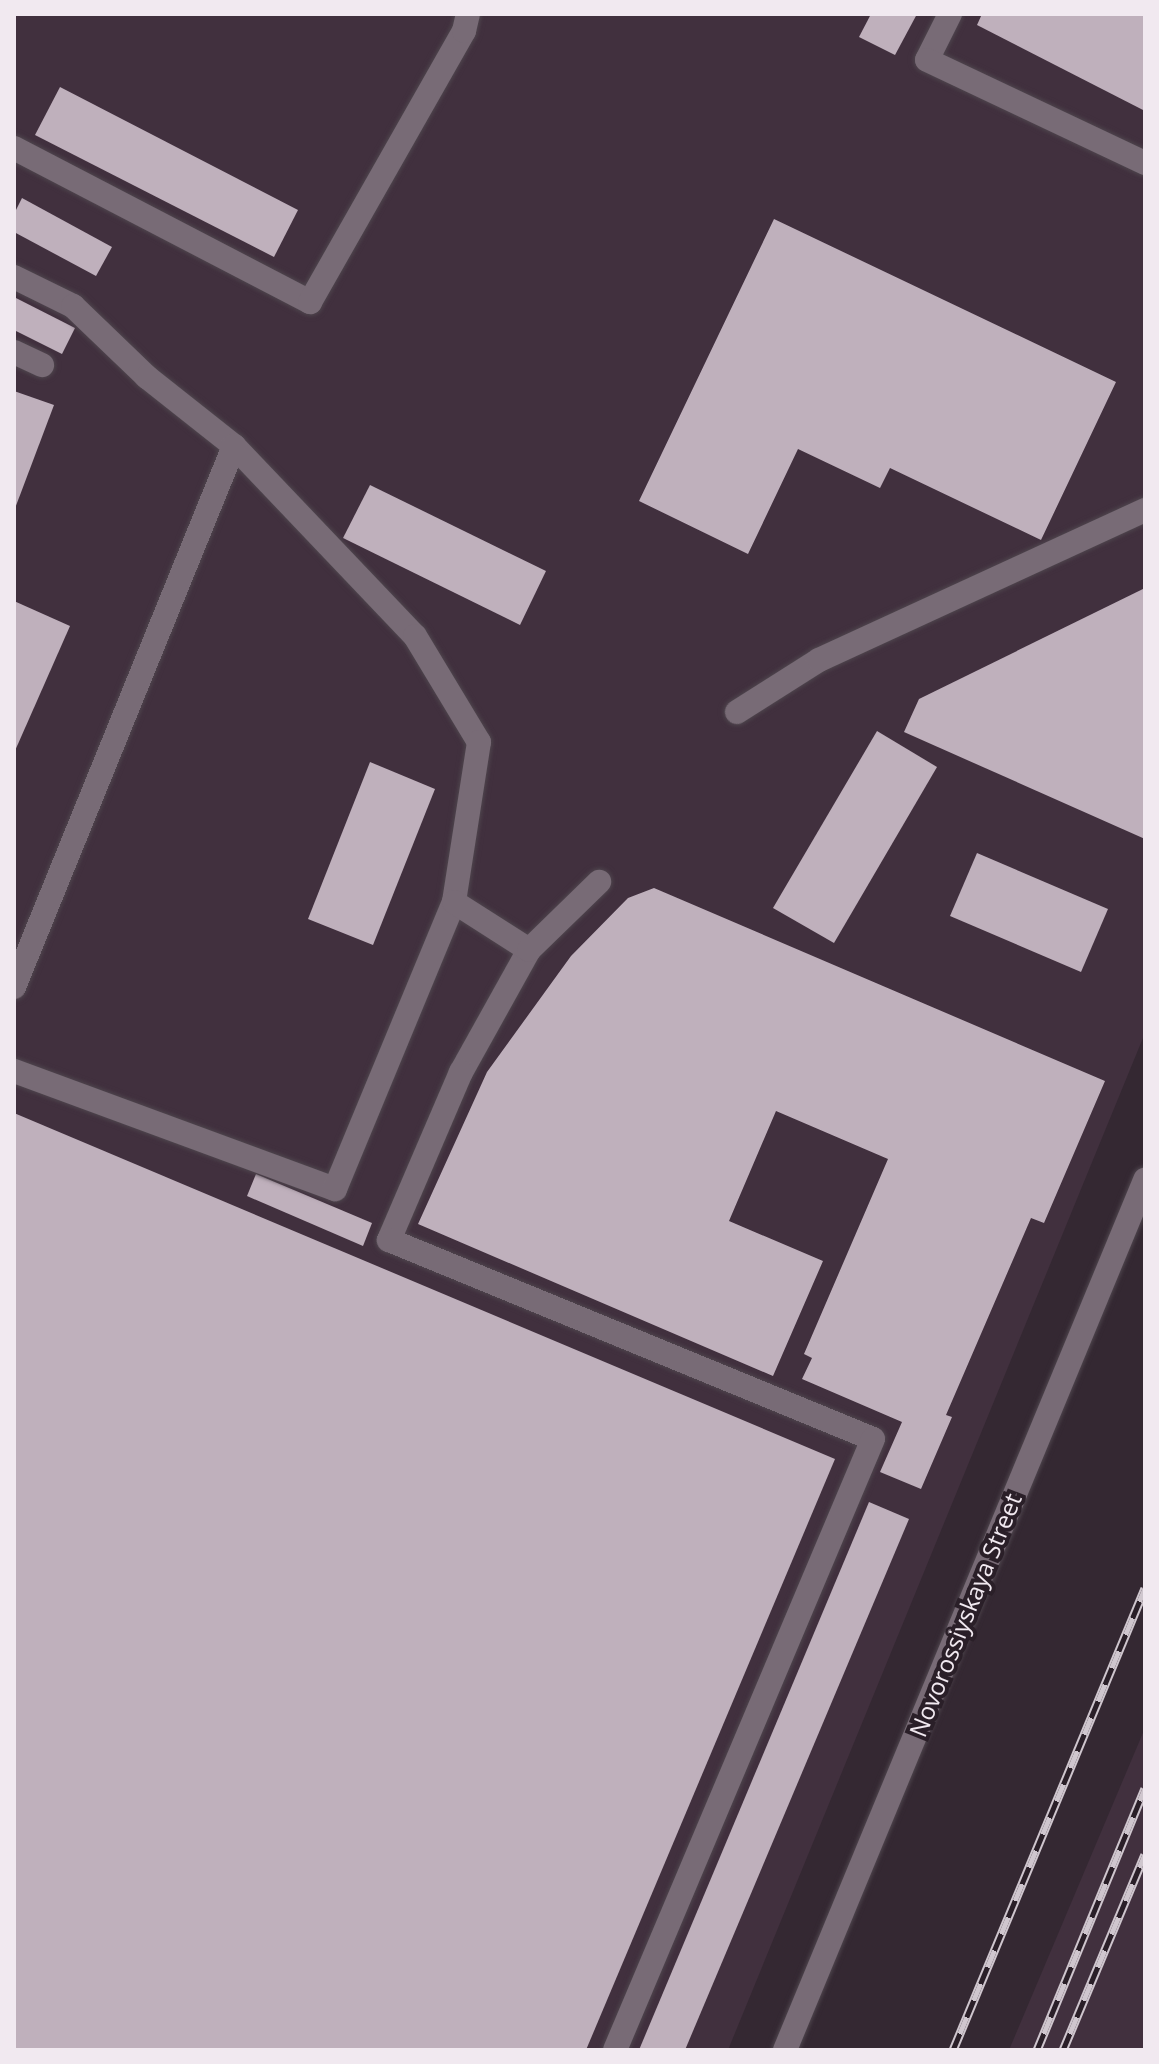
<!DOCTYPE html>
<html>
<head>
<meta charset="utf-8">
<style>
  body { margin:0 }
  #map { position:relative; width:1159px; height:2064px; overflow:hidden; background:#342832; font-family:"Open Sans",sans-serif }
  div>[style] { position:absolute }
  .built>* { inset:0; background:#41303e }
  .building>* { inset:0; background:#bfb0bc }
  .roads { filter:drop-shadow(0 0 2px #4e454d) drop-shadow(0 0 2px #4e454d) }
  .minor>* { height:24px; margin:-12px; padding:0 12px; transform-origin:12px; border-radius:12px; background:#786b76 }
  .rail>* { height:9px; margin-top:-4.5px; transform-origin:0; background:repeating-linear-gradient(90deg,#2a1f28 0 18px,#cfc6ce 0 36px); box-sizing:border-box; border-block:2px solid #cfc6ce }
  span { translate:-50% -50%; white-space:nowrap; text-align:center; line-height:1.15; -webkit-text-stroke:8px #2a1f28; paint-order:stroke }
  .street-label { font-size:24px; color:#f1e9f0 }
  .frame { position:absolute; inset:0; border:16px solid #f1e9f0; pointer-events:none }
</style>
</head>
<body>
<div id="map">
  <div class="built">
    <i style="clip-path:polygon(14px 14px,1145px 14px,1145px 1033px,728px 2050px,14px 2050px)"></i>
    <i style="clip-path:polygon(1145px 1728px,1145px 2050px,1009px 2050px)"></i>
  </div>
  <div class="building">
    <i style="clip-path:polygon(871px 14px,917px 14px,895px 55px,859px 37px)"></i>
    <i style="clip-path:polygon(982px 14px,1145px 14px,1145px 111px,977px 25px)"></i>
    <i style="clip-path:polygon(60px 87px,298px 210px,274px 257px,35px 135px)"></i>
    <i style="clip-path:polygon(22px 198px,112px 247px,96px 276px,14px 232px,14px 214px)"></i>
    <i style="clip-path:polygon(774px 219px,1116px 382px,1041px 540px,890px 468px,880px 488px,798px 449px,748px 554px,639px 501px)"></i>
    <i style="clip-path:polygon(14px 297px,75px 328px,62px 354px,14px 330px)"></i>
    <i style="clip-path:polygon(14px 391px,54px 405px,14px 511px)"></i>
    <i style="clip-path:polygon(370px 485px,546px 571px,520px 625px,343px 538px)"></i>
    <i style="clip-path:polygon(1145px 588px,1145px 839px,904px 732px,919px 699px)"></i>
    <i style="clip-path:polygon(14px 601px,70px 626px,14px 753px)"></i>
    <i style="clip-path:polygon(877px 731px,937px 767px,834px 943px,773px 908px)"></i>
    <i style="clip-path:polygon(370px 762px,435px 789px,373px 945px,308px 919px)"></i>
    <i style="clip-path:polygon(977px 853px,1108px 909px,1081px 972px,950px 916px)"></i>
    <i style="clip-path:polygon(654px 888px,1105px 1081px,1044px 1223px,1031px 1218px,946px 1415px,952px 1417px,921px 1489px,880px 1472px,902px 1422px,802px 1379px,812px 1358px,804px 1354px,888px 1159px,776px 1111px,729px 1221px,823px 1261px,773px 1376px,418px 1224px,487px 1072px,571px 956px,628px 898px)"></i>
    <i style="clip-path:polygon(14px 1113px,835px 1459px,586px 2050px,14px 2050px)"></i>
    <i style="clip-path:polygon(256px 1174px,372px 1223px,363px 1246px,247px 1196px)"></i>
    <i style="clip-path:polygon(869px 1502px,909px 1519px,685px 2050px,639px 2050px)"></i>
  </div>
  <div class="roads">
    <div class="minor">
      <i style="left:950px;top:14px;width:51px;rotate:116.6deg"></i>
      <i style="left:927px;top:60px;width:241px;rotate:25.3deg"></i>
      <i style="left:14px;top:148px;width:334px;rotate:27.5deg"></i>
      <i style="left:310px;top:302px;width:312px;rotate:-60.4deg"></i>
      <i style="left:464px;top:31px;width:17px;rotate:-77deg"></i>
      <i style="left:14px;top:277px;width:66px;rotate:26.2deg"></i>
      <i style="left:73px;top:306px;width:103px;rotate:43.8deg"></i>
      <i style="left:147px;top:377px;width:111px;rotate:38.4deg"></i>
      <i style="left:234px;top:446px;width:262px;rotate:46.4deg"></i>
      <i style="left:415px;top:636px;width:124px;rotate:58.9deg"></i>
      <i style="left:479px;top:742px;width:162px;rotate:98.9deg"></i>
      <i style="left:14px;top:352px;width:31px;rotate:25deg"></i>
      <i style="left:737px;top:712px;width:97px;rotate:-32.4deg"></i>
      <i style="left:819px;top:660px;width:359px;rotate:-24.7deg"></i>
      <i style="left:529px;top:950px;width:140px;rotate:119.1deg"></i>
      <i style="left:461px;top:1072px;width:183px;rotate:113.2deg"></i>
      <i style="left:389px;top:1240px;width:523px;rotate:22.35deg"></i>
      <i style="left:873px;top:1439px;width:663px;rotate:112.89deg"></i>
      <i style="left:14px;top:987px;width:584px;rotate:-67.87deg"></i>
      <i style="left:14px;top:1071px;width:342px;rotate:20.2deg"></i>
      <i style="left:335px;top:1189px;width:311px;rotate:-67.5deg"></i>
      <i style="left:454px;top:902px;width:89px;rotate:32.6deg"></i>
      <i style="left:529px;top:950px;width:98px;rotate:-44.2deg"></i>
      <i style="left:785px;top:2050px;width:942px;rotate:-67.52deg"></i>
    </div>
  </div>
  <div class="rail">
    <i style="left:953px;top:2050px;width:500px;rotate:-67.43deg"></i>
    <i style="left:1037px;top:2050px;width:283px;rotate:-67.6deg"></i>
    <i style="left:1063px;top:2050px;width:212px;rotate:-67.3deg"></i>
  </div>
  <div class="street-label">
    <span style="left:965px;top:1615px;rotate:-68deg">Novorossiyskaya Street</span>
  </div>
  <div class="frame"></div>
</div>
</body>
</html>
